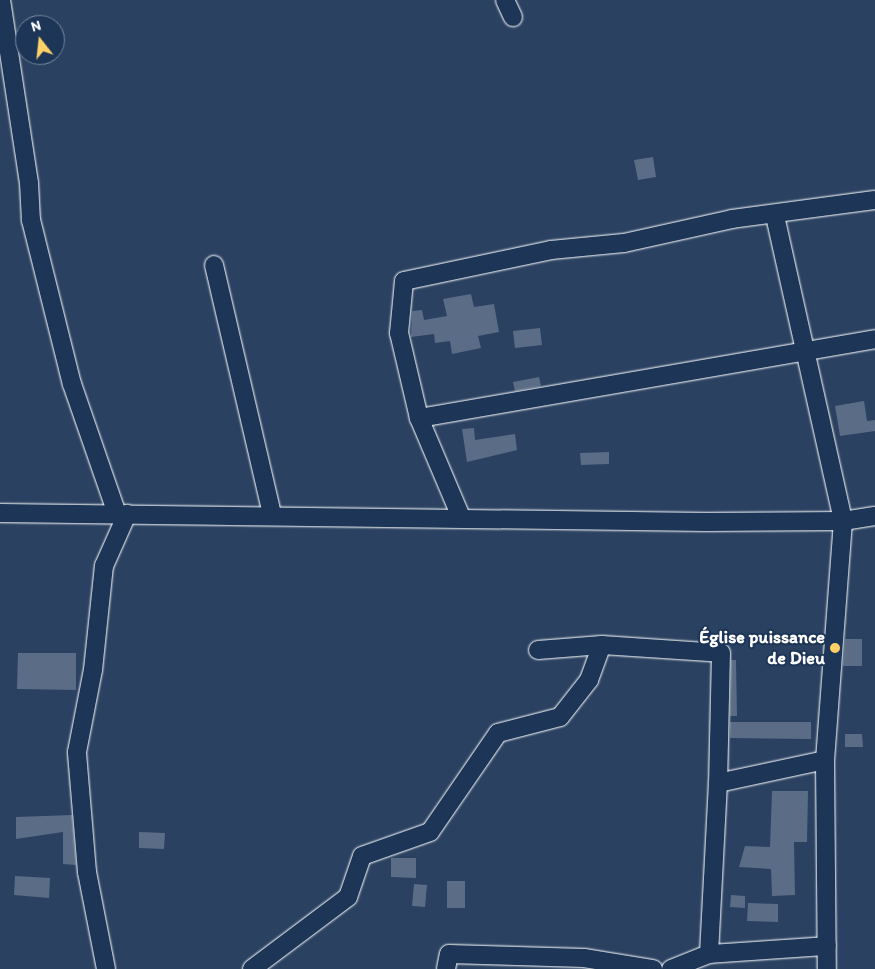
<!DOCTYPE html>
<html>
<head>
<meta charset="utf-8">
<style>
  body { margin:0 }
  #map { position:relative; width:875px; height:969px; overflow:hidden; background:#2a4161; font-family:Itim,sans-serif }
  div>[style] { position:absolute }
  .building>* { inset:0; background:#5b6c86 }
  .roads { filter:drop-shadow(0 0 1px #fff) drop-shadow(0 0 1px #fff) }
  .minor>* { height:18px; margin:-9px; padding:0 9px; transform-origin:9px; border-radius:9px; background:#1d3557 }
  .dots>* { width:14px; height:14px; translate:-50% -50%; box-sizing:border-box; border:2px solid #1d3557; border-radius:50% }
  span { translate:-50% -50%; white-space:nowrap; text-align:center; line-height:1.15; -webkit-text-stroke:4px #1d3557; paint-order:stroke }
  .poi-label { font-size:18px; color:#fff; font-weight:700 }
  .right { translate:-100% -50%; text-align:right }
  .north { position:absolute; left:15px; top:15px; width:50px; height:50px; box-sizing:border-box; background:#1d3557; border:1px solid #77869a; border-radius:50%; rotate:344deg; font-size:14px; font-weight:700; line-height:20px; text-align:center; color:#fff }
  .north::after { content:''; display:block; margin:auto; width:18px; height:22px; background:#ffd166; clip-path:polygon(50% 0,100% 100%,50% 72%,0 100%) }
</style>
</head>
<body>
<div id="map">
  <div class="building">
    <i style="clip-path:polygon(653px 157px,656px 177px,638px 180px,634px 160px)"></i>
    <i style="clip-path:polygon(471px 294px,474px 307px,494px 304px,499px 332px,478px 336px,481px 348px,452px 354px,450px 341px,435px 343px,434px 334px,411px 337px,412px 311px,422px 310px,424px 320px,447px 316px,443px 299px)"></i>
    <i style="clip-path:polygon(540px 328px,542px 345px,515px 348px,513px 331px)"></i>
    <i style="clip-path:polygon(539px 377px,541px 386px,515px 391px,513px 382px)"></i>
    <i style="clip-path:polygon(864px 401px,867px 421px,875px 420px,875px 431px,840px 436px,835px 406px)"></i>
    <i style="clip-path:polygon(474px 428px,475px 440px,515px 434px,517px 450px,467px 462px,462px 429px)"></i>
    <i style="clip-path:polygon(609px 452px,609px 464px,581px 465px,580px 453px)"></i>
    <i style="clip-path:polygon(845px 639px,862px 639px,862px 666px,843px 666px)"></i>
    <i style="clip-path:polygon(18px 653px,76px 653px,76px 690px,17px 689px)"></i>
    <i style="clip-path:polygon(731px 660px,736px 660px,737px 716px,730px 716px)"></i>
    <i style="clip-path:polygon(730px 722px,811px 722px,811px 739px,730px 738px)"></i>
    <i style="clip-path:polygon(845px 734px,862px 734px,863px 747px,845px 747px)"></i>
    <i style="clip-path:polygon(772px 791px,808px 791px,807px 842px,794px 842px,795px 895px,772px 896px,771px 869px,739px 867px,745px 846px,770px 847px)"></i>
    <i style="clip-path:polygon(72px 815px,76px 865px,63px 864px,63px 832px,16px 839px,16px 817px)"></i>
    <i style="clip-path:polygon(139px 832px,165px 833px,164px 849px,139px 848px)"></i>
    <i style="clip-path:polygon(391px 858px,416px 858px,416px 878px,391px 877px)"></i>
    <i style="clip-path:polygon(15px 876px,50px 878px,49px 898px,14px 895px)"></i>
    <i style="clip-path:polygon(447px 881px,465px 881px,465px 908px,447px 908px)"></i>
    <i style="clip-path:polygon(414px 884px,427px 885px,425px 907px,412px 906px)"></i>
    <i style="clip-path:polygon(731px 895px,745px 896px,745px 908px,730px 907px)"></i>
    <i style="clip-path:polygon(748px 903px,778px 904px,778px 922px,747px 921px)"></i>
  </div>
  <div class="roads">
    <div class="minor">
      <i style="left:1px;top:0;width:185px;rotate:81.3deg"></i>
      <i style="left:29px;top:183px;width:37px;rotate:87deg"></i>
      <i style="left:31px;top:220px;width:169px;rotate:76deg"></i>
      <i style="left:72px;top:384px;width:138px;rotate:70.9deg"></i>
      <i style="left:505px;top:0;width:19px;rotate:65deg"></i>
      <i style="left:775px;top:216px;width:312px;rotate:77.4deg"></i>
      <i style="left:843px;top:521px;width:240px;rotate:94.3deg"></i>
      <i style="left:825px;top:760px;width:209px;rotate:89.5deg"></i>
      <i style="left:214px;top:265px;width:257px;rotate:76.9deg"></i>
      <i style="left:419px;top:418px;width:463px;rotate:-9.8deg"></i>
      <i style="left:0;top:513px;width:706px;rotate:0.73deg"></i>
      <i style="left:706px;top:522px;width:137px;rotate:-0.4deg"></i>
      <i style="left:843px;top:521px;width:32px;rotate:-9deg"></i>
      <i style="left:461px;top:517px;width:108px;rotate:-113deg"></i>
      <i style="left:419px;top:418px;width:87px;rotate:-103.2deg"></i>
      <i style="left:399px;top:333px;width:52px;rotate:-84.5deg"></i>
      <i style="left:404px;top:281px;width:150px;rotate:-11.9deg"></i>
      <i style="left:551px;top:250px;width:73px;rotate:-5.5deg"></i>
      <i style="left:624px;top:243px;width:111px;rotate:-12.5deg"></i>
      <i style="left:732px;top:219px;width:144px;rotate:-7.6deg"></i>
      <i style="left:538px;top:650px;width:64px;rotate:-4.5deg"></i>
      <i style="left:602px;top:645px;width:119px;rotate:3.8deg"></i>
      <i style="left:721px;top:653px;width:130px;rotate:91.3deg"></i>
      <i style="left:709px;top:954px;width:118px;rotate:-3.9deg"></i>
      <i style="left:106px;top:969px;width:99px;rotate:-101.1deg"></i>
      <i style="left:87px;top:872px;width:120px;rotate:-94.8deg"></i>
      <i style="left:77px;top:752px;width:84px;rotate:-79deg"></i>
      <i style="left:93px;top:670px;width:105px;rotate:-84deg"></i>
      <i style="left:104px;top:566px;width:57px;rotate:-66.1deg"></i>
      <i style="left:252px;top:969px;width:120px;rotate:-36.9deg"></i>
      <i style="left:348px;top:897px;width:43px;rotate:-71.1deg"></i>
      <i style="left:362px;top:856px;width:72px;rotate:-19.4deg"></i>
      <i style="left:430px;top:832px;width:120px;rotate:-55.5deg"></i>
      <i style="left:498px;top:733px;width:64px;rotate:-14.5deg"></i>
      <i style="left:560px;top:717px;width:47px;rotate:-51.9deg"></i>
      <i style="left:589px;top:680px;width:37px;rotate:-70deg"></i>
      <i style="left:446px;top:969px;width:15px;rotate:-79deg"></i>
      <i style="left:449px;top:954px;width:135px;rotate:1.7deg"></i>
      <i style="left:584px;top:958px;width:70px;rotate:9.1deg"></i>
      <i style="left:671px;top:969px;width:41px;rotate:-21.5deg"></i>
      <i style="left:709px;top:954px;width:171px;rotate:-87deg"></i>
      <i style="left:718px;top:783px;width:109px;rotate:-12.1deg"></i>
    </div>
  </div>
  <div class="dots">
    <i style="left:835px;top:648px;background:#ffd166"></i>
  </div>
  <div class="poi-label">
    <span class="right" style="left:825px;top:648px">Église puissance<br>de Dieu</span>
  </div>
  <div class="north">N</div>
</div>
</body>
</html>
